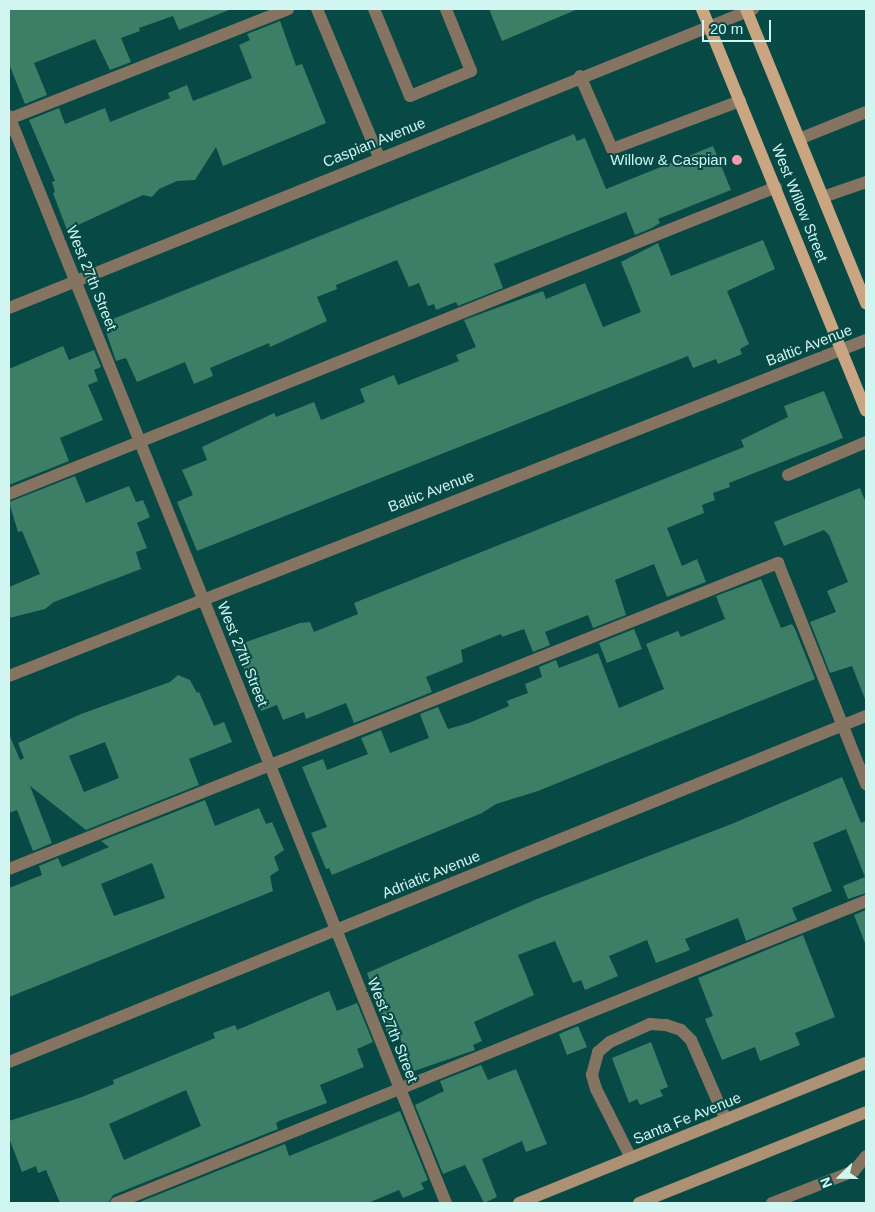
<!DOCTYPE html>
<html>
<head>
<meta charset="utf-8">
<style>
  body { margin:0 }
  #map { position:relative; width:875px; height:1212px; overflow:hidden; background:#074945; font-family:Helvetica,sans-serif }
  div>[style] { position:absolute }
  .building>* { inset:0; background:#3d7e67 }
  .service>* { height:12px; margin:-6px; padding:0 6px; transform-origin:6px; border-radius:6px; background:#857462 }
  .minor>* { height:12px; margin:-6px; padding:0 6px; transform-origin:6px; border-radius:6px; background:#857462 }
  .secondary>* { height:12px; margin:-6px; padding:0 6px; transform-origin:6px; border-radius:6px; background:#ac9174 }
  .primary>* { height:12px; margin:-6px; padding:0 6px; transform-origin:6px; border-radius:6px; background:#c9a681 }
  .dots>* { width:14px; height:14px; translate:-50% -50%; box-sizing:border-box; border:2px solid #074945; border-radius:50% }
  span { translate:-50% -50%; white-space:nowrap; text-align:center; line-height:1.15; -webkit-text-stroke:4px #074945; paint-order:stroke }
  .street-label { font-size:15px; color:#d1f6f2 }
  .poi-label { font-size:15px; color:#d1f6f2 }
  .right { translate:-100% -50%; text-align:right }
  .frame { position:absolute; inset:0; border:10px solid #d1f6f2; pointer-events:none }
  .north { position:absolute; left:815px; top:1152px; width:50px; height:50px; -webkit-text-stroke:4px #074945; paint-order:stroke; rotate:248deg; font-size:14px; font-weight:700; line-height:20px; text-align:center; color:#d1f6f2 }
  .north::after { content:''; display:block; margin:auto; width:18px; height:22px; background:#d1f6f2; clip-path:polygon(50% 0,100% 100%,50% 72%,0 100%) }
  .scale { position:absolute; left:702px; top:20px; width:69px; height:22px; box-sizing:border-box; border:2px solid #d1f6f2; border-top:0; padding-left:6px; font-size:15px; line-height:18px; white-space:nowrap; color:#d1f6f2; -webkit-text-stroke:4px #074945; paint-order:stroke }
</style>
</head>
<body>
<div id="map">
  <div class="building">
    <i style="clip-path:polygon(9px 9px,228px 9px,229px 10px,179px 30px,173px 16px,139px 28px,140px 31px,121px 38px,131px 62px,110px 70px,95px 39px,34px 63px,47px 95px,25px 104px,9px 64px)"></i>
    <i style="clip-path:polygon(489px 9px,578px 9px,502px 41px)"></i>
    <i style="clip-path:polygon(280px 21px,296px 66px,302px 64px,326px 123px,223px 166px,216px 147px,195px 180px,177px 181px,159px 189px,152px 197px,143px 195px,67px 230px,53px 193px,55px 192px,52px 182px,55px 181px,29px 120px,59px 108px,65px 124px,105px 108px,110px 122px,170px 98px,168px 93px,187px 85px,193px 101px,252px 78px,239px 45px,250px 40px,247px 34px)"></i>
    <i style="clip-path:polygon(574px 134px,577px 141px,585px 138px,606px 189px,713px 146px,731px 190px,658px 219px,660px 223px,652px 228px,635px 235px,626px 212px,494px 264px,503px 288px,458px 306px,456px 302px,436px 310px,434px 304px,428px 306px,419px 283px,409px 287px,397px 260px,336px 285px,337px 289px,317px 297px,327px 321px,270px 347px,269px 343px,210px 368px,213px 376px,194px 384px,185px 362px,137px 382px,126px 358px,116px 361px,103px 323px)"></i>
    <i style="clip-path:polygon(763px 240px,775px 269px,727px 291px,749px 344px,740px 349px,742px 354px,718px 364px,716px 359px,693px 368px,688px 356px,197px 551px,177px 502px,193px 495px,182px 470px,207px 460px,202px 447px,274px 413px,276px 417px,314px 402px,321px 420px,365px 402px,360px 389px,394px 375px,398px 385px,459px 361px,456px 355px,476px 347px,464px 320px,543px 291px,546px 299px,585px 283px,603px 327px,641px 312px,621px 262px,658px 243px,671px 276px)"></i>
    <i style="clip-path:polygon(63px 346px,69px 360px,94px 350px,101px 367px,94px 370px,98px 381px,88px 385px,103px 420px,60px 438px,69px 461px,9px 485px,9px 369px)"></i>
    <i style="clip-path:polygon(824px 391px,843px 438px,729px 483px,730px 487px,713px 493px,715px 500px,702px 505px,704px 513px,667px 528px,682px 566px,697px 559px,706px 582px,667px 597px,654px 564px,615px 580px,626px 615px,593px 628px,588px 615px,545px 632px,550px 645px,533px 652px,524px 629px,502px 637px,501px 634px,461px 650px,463px 662px,426px 677px,432px 692px,354px 723px,346px 703px,306px 719px,304px 712px,283px 720px,277px 705px,261px 711px,235px 646px,300px 623px,310px 622px,314px 632px,358px 614px,354px 603px,744px 447px,741px 440px,788px 417px,784px 406px)"></i>
    <i style="clip-path:polygon(75px 476px,86px 503px,129px 486px,136px 502px,143px 500px,150px 517px,137px 523px,147px 548px,136px 552px,141px 569px,54px 602px,45px 609px,9px 618px,9px 587px,40px 574px,22px 531px,18px 532px,9px 502px)"></i>
    <i style="clip-path:polygon(860px 488px,866px 503px,865px 699px,852px 666px,830px 673px,810px 622px,836px 612px,827px 591px,848px 582px,829px 535px,824px 530px,784px 546px,774px 522px)"></i>
    <i style="clip-path:polygon(761px 579px,781px 628px,792px 624px,795px 629px,815px 679px,538px 791px,496px 804px,482px 813px,332px 875px,329px 868px,326px 869px,311px 833px,327px 827px,302px 767px,323px 759px,327px 770px,368px 754px,361px 738px,381px 730px,390px 753px,429px 738px,420px 714px,438px 707px,448px 729px,469px 723px,509px 706px,507px 701px,528px 693px,525px 684px,542px 677px,539px 667px,556px 660px,559px 668px,598px 653px,619px 708px,664px 689px,646px 644px,678px 631px,681px 637px,725px 619px,716px 596px)"></i>
    <i style="clip-path:polygon(634px 629px,642px 649px,607px 663px,599px 643px)"></i>
    <i style="clip-path:polygon(evenodd,178px 675px,190px 680px,197px 693px,199px 692px,214px 726px,224px 722px,232px 742px,189px 759px,199px 785px,86px 830px,30px 786px,52px 843px,33px 851px,17px 810px,9px 813px,9px 734px,20px 760px,24px 758px,18px 743px,81px 714px,170px 682px,178px 675px,105px 742px,119px 778px,84px 792px,69px 756px,105px 742px)"></i>
    <i style="clip-path:polygon(842px 777px,861px 823px,866px 821px,866px 893px,848px 899px,843px 886px,865px 877px,846px 829px,813px 843px,832px 891px,792px 908px,797px 920px,746px 941px,738px 918px,685px 939px,690px 950px,656px 963px,647px 940px,609px 956px,618px 976px,585px 990px,581px 980px,573px 983px,555px 941px,518px 955px,534px 995px,474px 1022px,482px 1041px,473px 1045px,475px 1050px,414px 1071px,397px 1032px,388px 1036px,367px 973px,537px 899px,734px 823px)"></i>
    <i style="clip-path:polygon(evenodd,205px 800px,215px 826px,259px 808px,266px 824px,272px 822px,284px 850px,274px 857px,279px 870px,270px 876px,273px 891px,9px 997px,9px 888px,42px 875px,39px 866px,58px 858px,62px 867px,109px 847px,101px 841px,205px 800px,152px 863px,165px 898px,114px 916px,101px 884px,152px 863px)"></i>
    <i style="clip-path:polygon(866px 910px,866px 943px,865px 943px,854px 915px)"></i>
    <i style="clip-path:polygon(803px 935px,835px 1017px,795px 1033px,800px 1045px,760px 1061px,755px 1047px,722px 1060px,705px 1019px,713px 1016px,698px 978px)"></i>
    <i style="clip-path:polygon(evenodd,329px 991px,337px 1011px,357px 1003px,373px 1042px,357px 1049px,364px 1067px,320px 1085px,327px 1103px,279px 1121px,276px 1123px,278px 1129px,113px 1195px,108px 1203px,60px 1203px,46px 1170px,38px 1173px,36px 1166px,22px 1172px,9px 1138px,9px 1121px,82px 1097px,114px 1084px,113px 1080px,215px 1038px,213px 1033px,235px 1025px,237px 1030px,329px 991px,186px 1090px,201px 1126px,124px 1160px,109px 1124px,186px 1090px)"></i>
    <i style="clip-path:polygon(578px 1026px,587px 1047px,567px 1055px,559px 1034px)"></i>
    <i style="clip-path:polygon(651px 1042px,668px 1087px,660px 1090px,663px 1096px,640px 1105px,637px 1099px,629px 1103px,612px 1058px)"></i>
    <i style="clip-path:polygon(481px 1065px,488px 1080px,516px 1069px,547px 1144px,526px 1152px,522px 1141px,482px 1159px,497px 1197px,484px 1203px,465px 1165px,443px 1174px,415px 1105px,444px 1091px,440px 1081px)"></i>
    <i style="clip-path:polygon(400px 1111px,428px 1180px,421px 1183px,424px 1189px,403px 1198px,399px 1190px,368px 1203px,137px 1203px,285px 1144px,289px 1156px)"></i>
  </div>
  <div class="service">
    <i style="left:374px;top:9px;width:94px;rotate:67.5deg"></i>
    <i style="left:410px;top:96px;width:66px;rotate:-22.3deg"></i>
    <i style="left:471px;top:71px;width:67px;rotate:-112deg"></i>
    <i style="left:580px;top:76px;width:80px;rotate:66.3deg"></i>
    <i style="left:612px;top:149px;width:137px;rotate:-20.6deg"></i>
    <i style="left:9px;top:119px;width:300px;rotate:-21.5deg"></i>
    <i style="left:799px;top:139px;width:72px;rotate:-21.9deg"></i>
    <i style="left:823px;top:197px;width:46px;rotate:-19.2deg"></i>
    <i style="left:788px;top:475px;width:85px;rotate:-22.9deg"></i>
    <i style="left:9px;top:494px;width:826px;rotate:-21.81deg"></i>
    <i style="left:9px;top:869px;width:828px;rotate:-21.7deg"></i>
    <i style="left:778px;top:563px;width:238px;rotate:68.3deg"></i>
    <i style="left:631px;top:1158px;width:77px;rotate:-116.9deg"></i>
    <i style="left:596px;top:1089px;width:15px;rotate:-106deg"></i>
    <i style="left:592px;top:1075px;width:24px;rotate:-75deg"></i>
    <i style="left:598px;top:1052px;width:16px;rotate:-40deg"></i>
    <i style="left:610px;top:1042px;width:44px;rotate:-24.2deg"></i>
    <i style="left:650px;top:1024px;width:16px;rotate:4deg"></i>
    <i style="left:666px;top:1025px;width:16px;rotate:18deg"></i>
    <i style="left:681px;top:1030px;width:14px;rotate:45deg"></i>
    <i style="left:691px;top:1040px;width:87px;rotate:66.4deg"></i>
    <i style="left:116px;top:1203px;width:809px;rotate:-21.93deg"></i>
    <i style="left:772px;top:1203px;width:88px;rotate:-21.3deg"></i>
    <i style="left:854px;top:1171px;width:19px;rotate:-51deg"></i>
  </div>
  <div class="minor">
    <i style="left:317px;top:9px;width:160px;rotate:67.3deg"></i>
    <i style="left:9px;top:116px;width:1172px;rotate:68.1deg"></i>
    <i style="left:9px;top:308px;width:802px;rotate:-21.89deg"></i>
    <i style="left:9px;top:676px;width:921px;rotate:-21.41deg"></i>
    <i style="left:9px;top:1062px;width:924px;rotate:-21.99deg"></i>
  </div>
  <div class="secondary">
    <i style="left:519px;top:1203px;width:374px;rotate:-22deg"></i>
    <i style="left:639px;top:1203px;width:245px;rotate:-21.8deg"></i>
  </div>
  <div class="primary">
    <i style="left:702px;top:9px;width:434px;rotate:67.8deg"></i>
    <i style="left:746px;top:9px;width:318px;rotate:67.8deg"></i>
  </div>
  <div class="dots">
    <i style="left:737px;top:160px;background:#f39aaa"></i>
  </div>
  <div class="street-label">
    <span style="left:374px;top:142px;rotate:-22deg">Caspian Avenue</span>
    <span style="left:800px;top:203px;rotate:68deg">West Willow Street</span>
    <span style="left:92px;top:278px;rotate:68deg">West 27th Street</span>
    <span style="left:809px;top:345px;rotate:-21deg">Baltic Avenue</span>
    <span style="left:431px;top:491px;rotate:-21deg">Baltic Avenue</span>
    <span style="left:243px;top:654px;rotate:68deg">West 27th Street</span>
    <span style="left:431px;top:874px;rotate:-22deg">Adriatic Avenue</span>
    <span style="left:393px;top:1030px;rotate:68deg">West 27th Street</span>
    <span style="left:687px;top:1118px;rotate:-22deg">Santa Fe Avenue</span>
  </div>
  <div class="poi-label">
    <span class="right" style="left:727px;top:160px">Willow &amp; Caspian</span>
  </div>
  <div class="frame"></div>
  <div class="north">N</div>
  <div class="scale">20 m</div>
</div>
</body>
</html>
